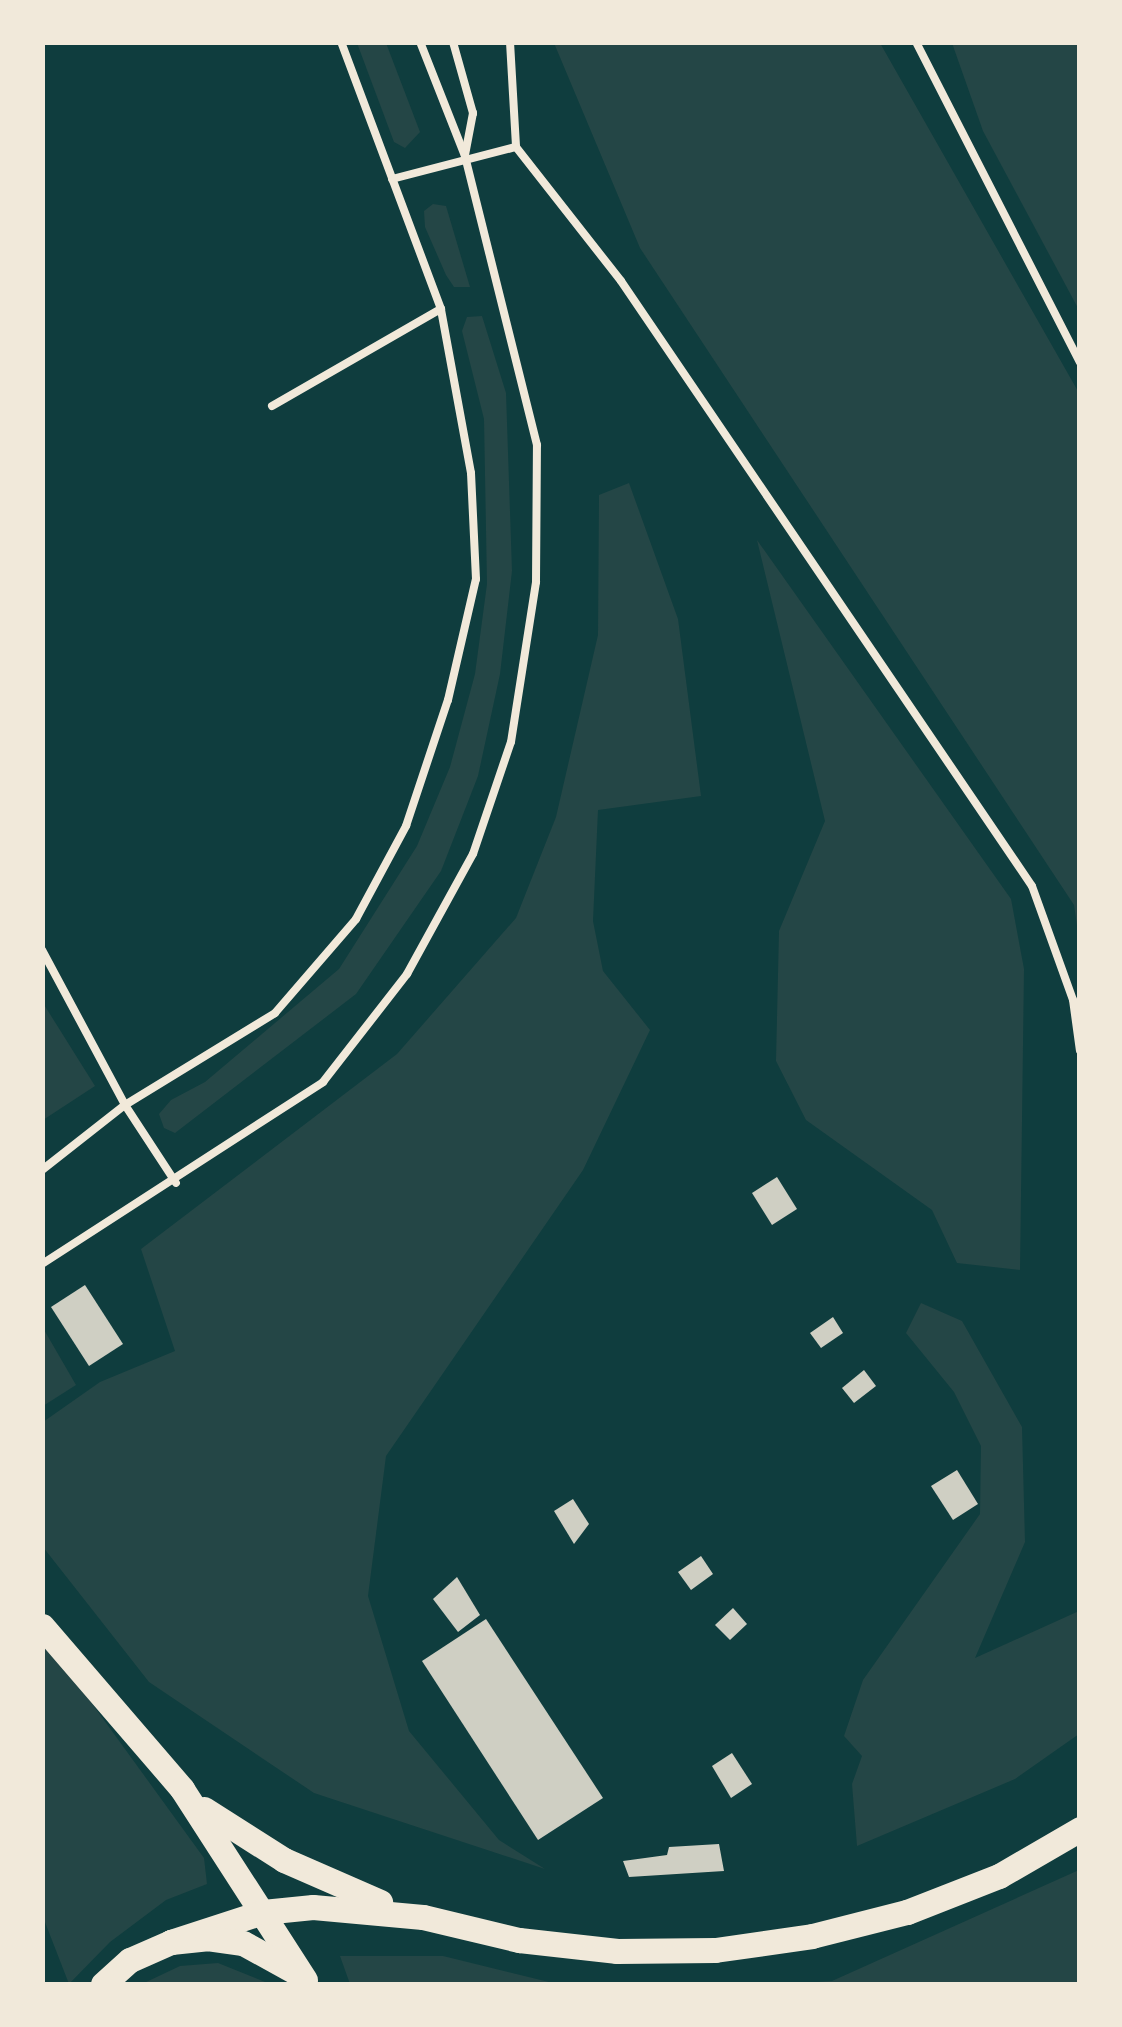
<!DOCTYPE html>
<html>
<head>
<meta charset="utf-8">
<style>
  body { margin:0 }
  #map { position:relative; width:1122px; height:2027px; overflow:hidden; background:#0f3d3e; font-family:"Roboto Condensed",sans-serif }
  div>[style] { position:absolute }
  .green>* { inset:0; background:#244646 }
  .building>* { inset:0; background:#cfcfc3 }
  .service>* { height:8px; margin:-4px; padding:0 4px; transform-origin:4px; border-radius:4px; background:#f1e9da }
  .primary>* { height:25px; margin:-12.5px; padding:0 12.5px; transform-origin:12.5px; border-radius:12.5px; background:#f1e9da }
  span { translate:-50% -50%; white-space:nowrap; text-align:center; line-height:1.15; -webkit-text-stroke:8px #f1e9da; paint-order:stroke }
  .frame { position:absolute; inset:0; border:45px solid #f1e9da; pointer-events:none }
</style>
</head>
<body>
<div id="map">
  <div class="green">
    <i style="clip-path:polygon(357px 43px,386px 43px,420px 132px,405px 148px,394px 142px)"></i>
    <i style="clip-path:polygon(554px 43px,880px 43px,1079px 393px,1079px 939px,1074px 905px,640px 248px)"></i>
    <i style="clip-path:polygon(952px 43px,1079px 43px,1079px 310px,983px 131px)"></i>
    <i style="clip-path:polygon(433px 204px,446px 206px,470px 287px,454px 287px,446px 275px,425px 227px,424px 211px)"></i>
    <i style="clip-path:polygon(482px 316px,506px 393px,512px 571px,500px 674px,478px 776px,441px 871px,356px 994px,175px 1133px,164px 1128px,159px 1114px,171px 1100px,205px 1082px,339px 969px,417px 846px,450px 767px,475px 674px,487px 584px,484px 419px,462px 331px,467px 317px)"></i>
    <i style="clip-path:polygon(629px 483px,678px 619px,701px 796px,598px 810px,593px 921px,603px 971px,650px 1030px,583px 1170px,386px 1456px,368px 1596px,409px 1731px,499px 1840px,545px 1869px,314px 1793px,149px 1682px,43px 1547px,43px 1422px,100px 1382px,175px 1351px,141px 1249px,397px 1054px,516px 918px,556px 817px,598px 635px,599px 495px)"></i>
    <i style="clip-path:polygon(757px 540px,1011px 899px,1024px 969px,1020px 1270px,957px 1263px,932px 1210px,806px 1120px,776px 1061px,779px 931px,825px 821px)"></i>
    <i style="clip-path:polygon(43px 1003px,95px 1086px,43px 1120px,42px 1120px)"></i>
    <i style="clip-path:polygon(921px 1303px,962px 1321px,1022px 1427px,1025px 1542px,975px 1658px,1079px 1611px,1079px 1734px,1015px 1779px,857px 1846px,852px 1784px,862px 1756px,844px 1736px,863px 1680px,980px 1514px,981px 1446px,954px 1392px,906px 1333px)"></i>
    <i style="clip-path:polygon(43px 1328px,76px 1385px,43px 1406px,42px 1406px)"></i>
    <i style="clip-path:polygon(43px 1636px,204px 1858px,207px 1884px,166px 1900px,110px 1942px,69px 1984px,43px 1917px)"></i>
    <i style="clip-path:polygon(1079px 1870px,1079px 1984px,784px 1984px,832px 1981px)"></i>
    <i style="clip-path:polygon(340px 1956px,443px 1956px,553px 1983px,601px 1984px,350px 1984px)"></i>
    <i style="clip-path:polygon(218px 1963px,270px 1984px,142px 1984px,180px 1966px)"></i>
  </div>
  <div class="building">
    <i style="clip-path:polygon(777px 1177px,797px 1209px,772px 1225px,752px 1193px)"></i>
    <i style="clip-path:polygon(85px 1285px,123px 1344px,89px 1366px,51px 1307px)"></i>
    <i style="clip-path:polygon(833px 1317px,843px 1333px,821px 1348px,810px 1333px)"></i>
    <i style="clip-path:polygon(864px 1370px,876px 1386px,854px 1403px,842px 1388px)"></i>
    <i style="clip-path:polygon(957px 1470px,978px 1504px,953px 1520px,931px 1486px)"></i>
    <i style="clip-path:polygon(573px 1499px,589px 1524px,574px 1544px,554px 1511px)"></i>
    <i style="clip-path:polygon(701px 1556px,713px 1574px,691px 1590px,678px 1572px)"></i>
    <i style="clip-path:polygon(457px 1577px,480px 1615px,458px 1632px,433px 1599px)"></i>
    <i style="clip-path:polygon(733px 1608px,747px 1624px,730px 1640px,715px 1625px)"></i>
    <i style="clip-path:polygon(486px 1619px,603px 1798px,538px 1840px,422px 1661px)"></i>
    <i style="clip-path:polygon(732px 1753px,752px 1784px,731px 1798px,712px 1766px)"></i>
    <i style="clip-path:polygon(719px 1844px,724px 1871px,629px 1877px,623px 1861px,667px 1855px,669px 1847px)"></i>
  </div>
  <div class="service">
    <i style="left:453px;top:42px;width:74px;rotate:74.3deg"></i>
    <i style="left:473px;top:113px;width:43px;rotate:100.8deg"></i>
    <i style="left:510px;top:42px;width:105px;rotate:86.7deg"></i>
    <i style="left:516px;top:147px;width:170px;rotate:51.9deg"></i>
    <i style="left:621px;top:281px;width:731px;rotate:55.81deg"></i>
    <i style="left:1032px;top:886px;width:121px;rotate:70.2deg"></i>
    <i style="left:1073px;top:1000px;width:51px;rotate:82.2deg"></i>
    <i style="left:916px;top:42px;width:360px;rotate:62.9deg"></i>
    <i style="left:392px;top:179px;width:128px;rotate:-14.5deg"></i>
    <i style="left:272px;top:406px;width:195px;rotate:-29.9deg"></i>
    <i style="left:42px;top:950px;width:176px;rotate:61.8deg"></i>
    <i style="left:125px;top:1105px;width:93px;rotate:56.8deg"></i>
    <i style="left:42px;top:1170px;width:105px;rotate:-38.1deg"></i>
    <i style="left:125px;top:1105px;width:176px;rotate:-31.5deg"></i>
    <i style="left:275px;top:1013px;width:124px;rotate:-49.2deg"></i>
    <i style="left:356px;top:919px;width:106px;rotate:-61.7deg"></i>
    <i style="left:406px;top:826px;width:133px;rotate:-71.6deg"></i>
    <i style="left:448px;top:700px;width:124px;rotate:-77deg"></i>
    <i style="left:476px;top:579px;width:106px;rotate:-92.7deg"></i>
    <i style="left:471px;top:473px;width:167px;rotate:-100.4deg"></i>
    <i style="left:441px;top:309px;width:285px;rotate:-110.5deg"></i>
    <i style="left:42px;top:1264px;width:335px;rotate:-32.9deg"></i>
    <i style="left:323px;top:1082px;width:137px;rotate:-52.1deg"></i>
    <i style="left:407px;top:974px;width:137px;rotate:-61.2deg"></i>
    <i style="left:473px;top:854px;width:118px;rotate:-71.3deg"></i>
    <i style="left:511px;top:742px;width:162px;rotate:-81.1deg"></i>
    <i style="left:536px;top:582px;width:137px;rotate:-89.6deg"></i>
    <i style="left:537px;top:445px;width:298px;rotate:-104deg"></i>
    <i style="left:465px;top:156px;width:123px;rotate:-111.5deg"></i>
  </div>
  <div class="primary">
    <i style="left:42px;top:1626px;width:215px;rotate:49.3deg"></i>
    <i style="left:182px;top:1789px;width:227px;rotate:57.2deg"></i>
    <i style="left:204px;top:1809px;width:95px;rotate:32.5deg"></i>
    <i style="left:284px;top:1860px;width:105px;rotate:23.6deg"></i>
    <i style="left:171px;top:1942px;width:97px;rotate:-18.1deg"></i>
    <i style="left:263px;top:1912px;width:50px;rotate:-5.7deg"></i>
    <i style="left:313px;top:1907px;width:110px;rotate:5.2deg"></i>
    <i style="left:423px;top:1917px;width:99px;rotate:13.5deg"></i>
    <i style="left:519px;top:1940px;width:99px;rotate:6.4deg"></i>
    <i style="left:617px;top:1951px;width:98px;rotate:-0.6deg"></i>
    <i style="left:715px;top:1950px;width:98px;rotate:-8.2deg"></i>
    <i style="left:812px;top:1936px;width:98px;rotate:-14.2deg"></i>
    <i style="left:907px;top:1912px;width:99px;rotate:-21.4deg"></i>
    <i style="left:999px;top:1876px;width:94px;rotate:-30.1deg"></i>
    <i style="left:103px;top:1984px;width:36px;rotate:-42deg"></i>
    <i style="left:130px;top:1960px;width:45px;rotate:-23.7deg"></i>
    <i style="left:171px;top:1942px;width:36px;rotate:-6deg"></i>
    <i style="left:207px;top:1938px;width:36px;rotate:8deg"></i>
    <i style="left:243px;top:1943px;width:58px;rotate:28.8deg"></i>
  </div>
  <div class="frame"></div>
</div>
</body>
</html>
